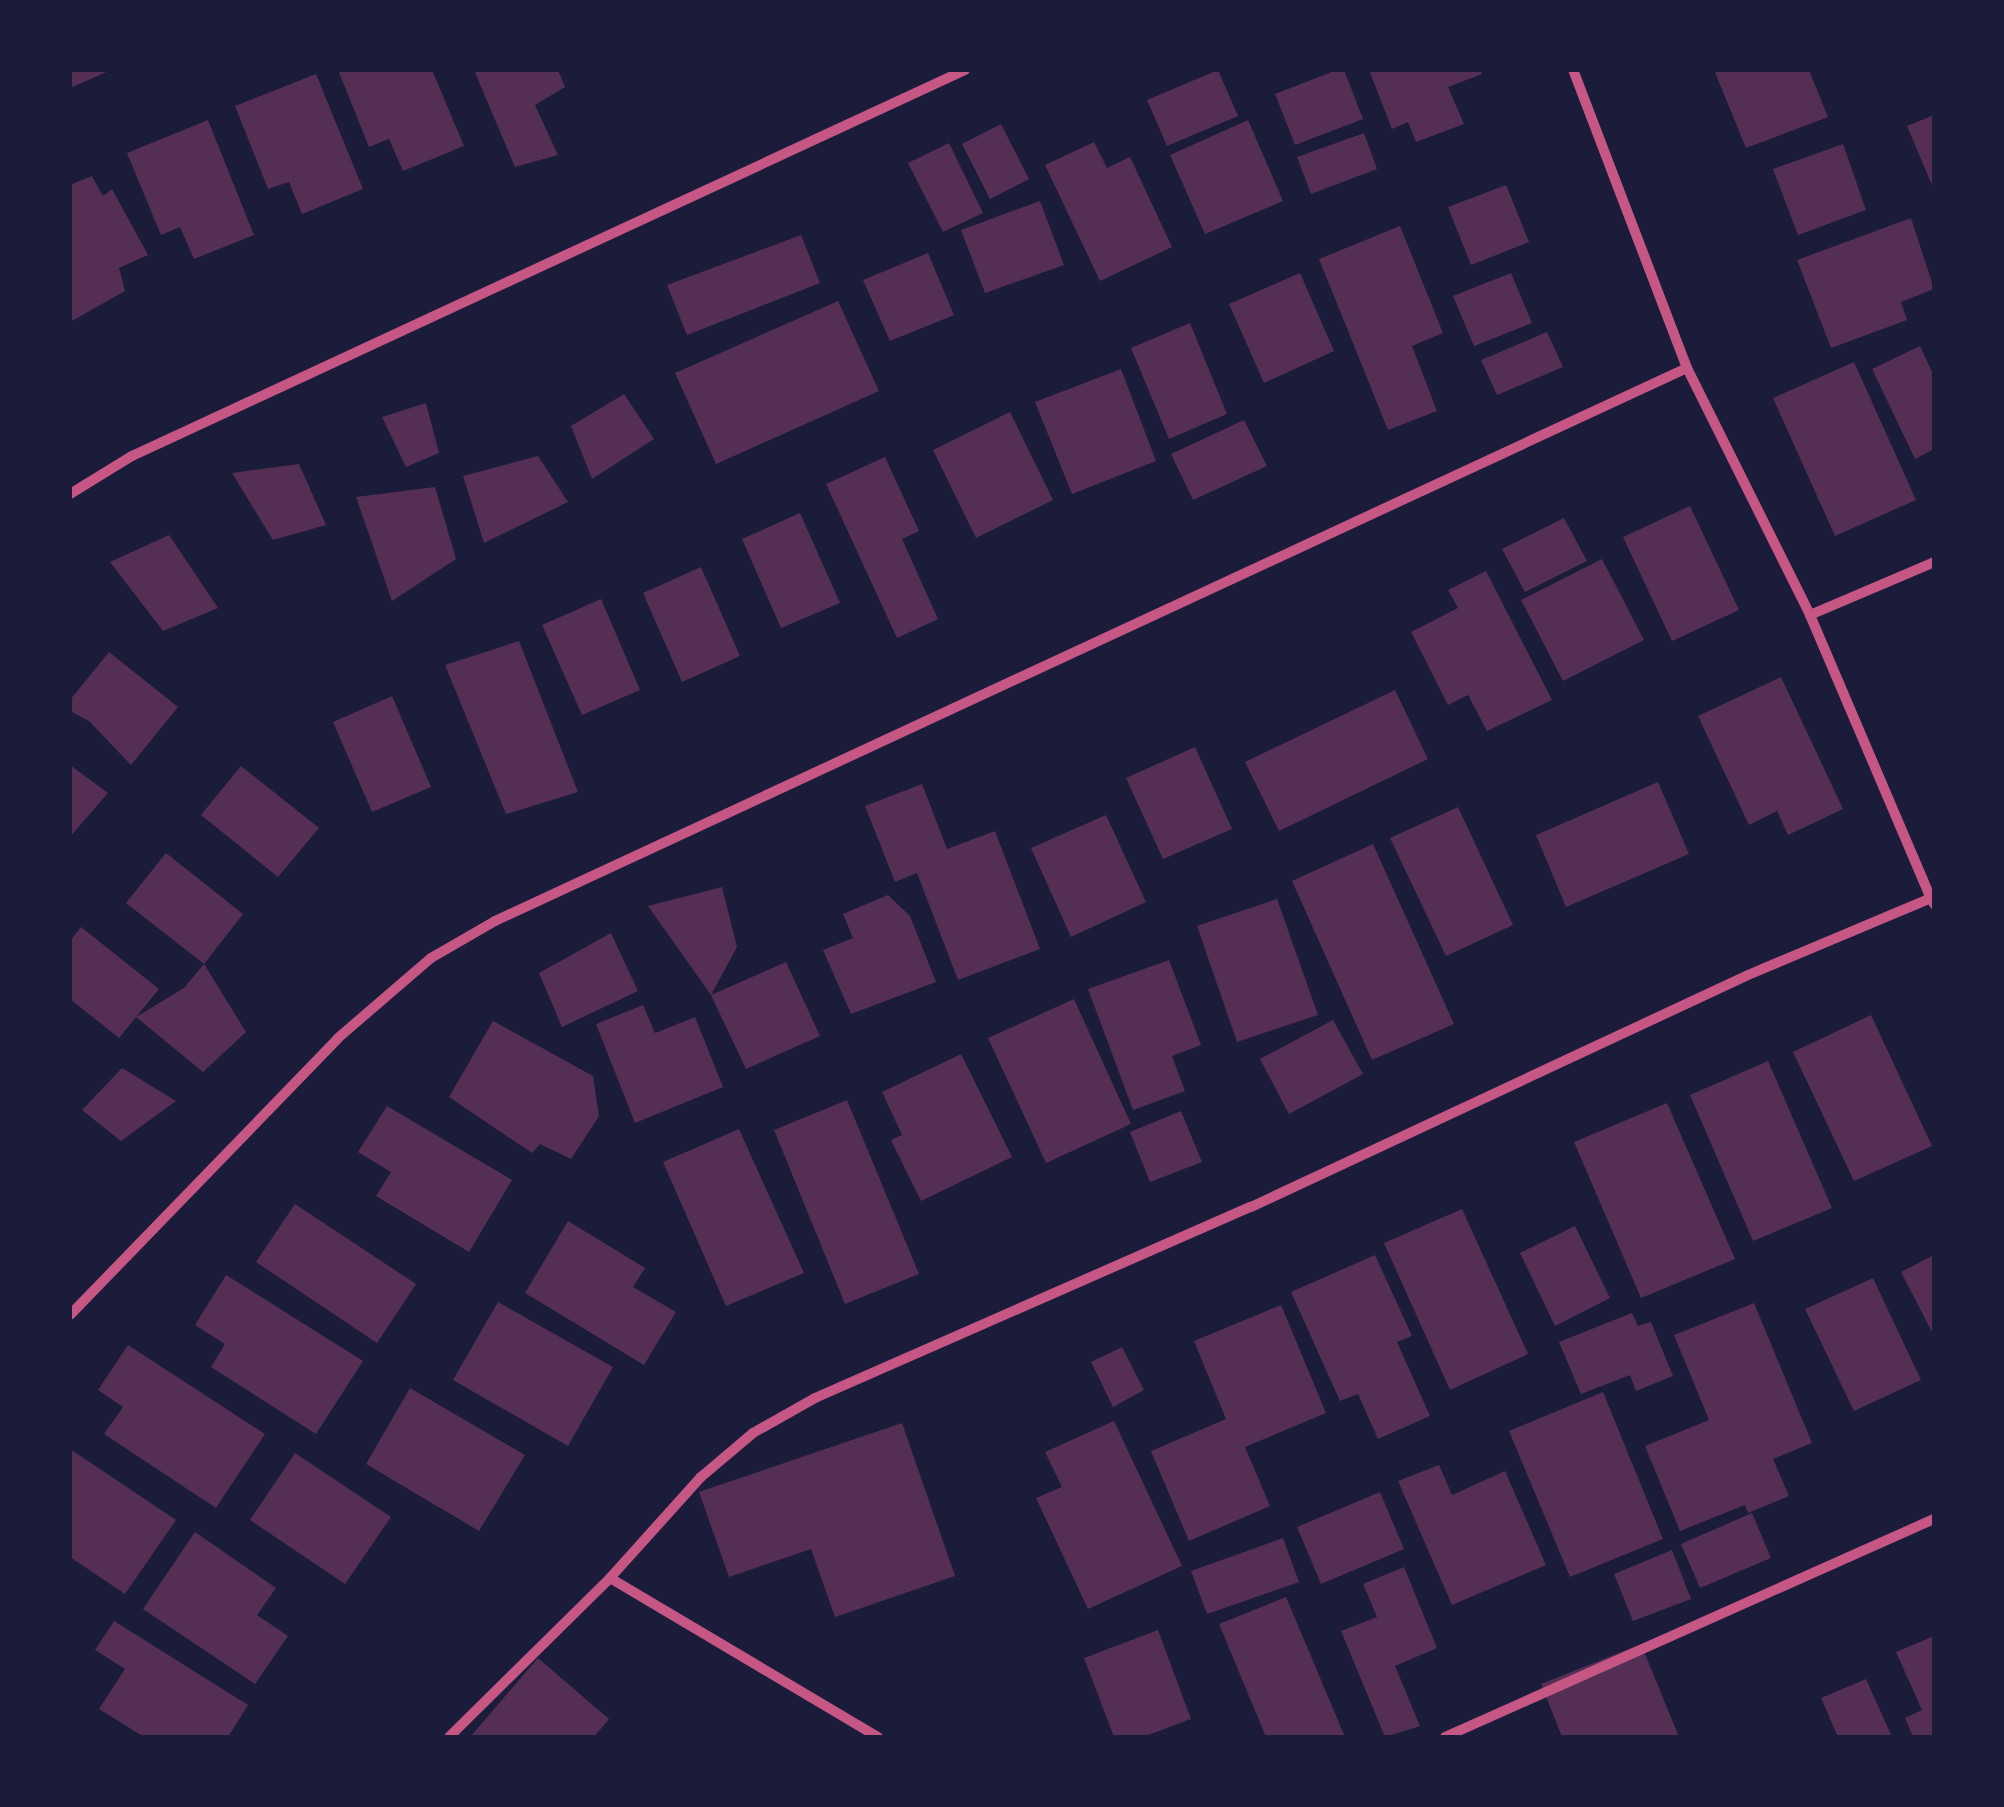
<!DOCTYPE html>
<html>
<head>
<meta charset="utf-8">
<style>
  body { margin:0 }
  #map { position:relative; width:2004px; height:1807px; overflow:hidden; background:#1b1b3a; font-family:"Archivo Narrow",sans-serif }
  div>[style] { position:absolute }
  .building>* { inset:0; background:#542f53 }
  .minor>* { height:10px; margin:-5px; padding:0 5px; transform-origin:5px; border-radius:5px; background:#c65784 }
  span { translate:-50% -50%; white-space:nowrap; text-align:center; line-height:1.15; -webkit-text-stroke:9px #1b1b3a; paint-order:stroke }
  .frame { position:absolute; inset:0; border:72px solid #1b1b3a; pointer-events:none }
</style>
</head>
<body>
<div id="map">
  <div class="building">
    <i style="clip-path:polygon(70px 70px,111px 70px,70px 88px)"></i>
    <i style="clip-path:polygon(338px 70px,432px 70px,464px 146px,403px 171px,389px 139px,369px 147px)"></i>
    <i style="clip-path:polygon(474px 70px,558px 70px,565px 87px,535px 105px,558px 155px,515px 167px)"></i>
    <i style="clip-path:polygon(1218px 70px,1238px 116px,1167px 146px,1147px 100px)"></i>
    <i style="clip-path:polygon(1337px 70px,1344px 70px,1363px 119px,1295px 145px,1275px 94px)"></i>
    <i style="clip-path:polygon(1369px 70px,1480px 70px,1482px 74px,1448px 87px,1464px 124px,1416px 142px,1408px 122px,1392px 129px)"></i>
    <i style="clip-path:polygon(1714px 70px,1809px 70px,1828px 117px,1746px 148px)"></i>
    <i style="clip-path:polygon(316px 74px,363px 189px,302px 214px,289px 182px,268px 189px,235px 106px)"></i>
    <i style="clip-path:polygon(1934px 115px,1934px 190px,1907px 126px)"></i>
    <i style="clip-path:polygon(208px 120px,254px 235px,194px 259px,180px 227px,161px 235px,127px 153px)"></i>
    <i style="clip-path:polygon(1248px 120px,1283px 201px,1205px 234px,1170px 155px)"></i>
    <i style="clip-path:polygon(1001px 124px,1029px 179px,990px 199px,962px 144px)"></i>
    <i style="clip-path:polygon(1364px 133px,1377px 169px,1311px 194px,1297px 157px)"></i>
    <i style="clip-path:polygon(1094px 142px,1107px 168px,1130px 157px,1172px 247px,1100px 281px,1045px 165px)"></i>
    <i style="clip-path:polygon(949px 143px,983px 213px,943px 232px,908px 163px)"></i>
    <i style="clip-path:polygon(1843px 144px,1866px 210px,1798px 235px,1773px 169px)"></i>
    <i style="clip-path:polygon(92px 176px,103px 196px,112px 189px,148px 255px,119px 268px,125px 291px,70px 322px,70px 185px)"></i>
    <i style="clip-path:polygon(1506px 185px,1529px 242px,1471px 265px,1448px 207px)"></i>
    <i style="clip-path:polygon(1040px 201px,1064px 265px,985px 293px,961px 230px)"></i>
    <i style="clip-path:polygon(1911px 218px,1934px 289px,1901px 302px,1907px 320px,1831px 348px,1797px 260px)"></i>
    <i style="clip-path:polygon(1400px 226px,1443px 333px,1412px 346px,1437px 411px,1388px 430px,1319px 259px)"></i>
    <i style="clip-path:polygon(801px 235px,820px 283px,687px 335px,667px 285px)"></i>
    <i style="clip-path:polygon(928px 253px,954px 315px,890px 341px,863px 280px)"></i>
    <i style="clip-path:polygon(1300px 273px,1334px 351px,1264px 383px,1229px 304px)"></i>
    <i style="clip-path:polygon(1511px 273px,1532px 323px,1474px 346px,1453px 296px)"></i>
    <i style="clip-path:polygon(838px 301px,879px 391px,716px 464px,675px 373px)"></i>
    <i style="clip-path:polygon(1190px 323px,1227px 414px,1169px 439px,1131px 348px)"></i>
    <i style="clip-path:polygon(1547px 332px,1563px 367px,1497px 395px,1481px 360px)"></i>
    <i style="clip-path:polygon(1920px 346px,1934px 376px,1934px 449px,1915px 459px,1872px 369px)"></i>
    <i style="clip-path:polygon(1854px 362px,1916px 500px,1835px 536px,1773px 398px)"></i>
    <i style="clip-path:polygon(1121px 369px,1156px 461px,1072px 494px,1035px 402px)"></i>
    <i style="clip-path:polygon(624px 394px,654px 439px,592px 479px,571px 426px)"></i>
    <i style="clip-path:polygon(426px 403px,439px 453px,406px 467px,382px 417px)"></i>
    <i style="clip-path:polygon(1010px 412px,1053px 500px,976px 538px,933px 450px)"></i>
    <i style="clip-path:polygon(1244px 420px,1267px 466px,1193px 500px,1171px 454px)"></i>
    <i style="clip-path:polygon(538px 456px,568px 502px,484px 543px,463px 476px)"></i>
    <i style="clip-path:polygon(885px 457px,919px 531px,902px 539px,938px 619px,897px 638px,826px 484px)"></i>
    <i style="clip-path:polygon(299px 464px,326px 525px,273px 540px,232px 473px)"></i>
    <i style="clip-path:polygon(435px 487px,456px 559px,392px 601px,356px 497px)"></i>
    <i style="clip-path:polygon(1690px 506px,1739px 610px,1672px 641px,1623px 537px)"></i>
    <i style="clip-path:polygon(800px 513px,840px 603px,781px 628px,742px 539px)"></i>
    <i style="clip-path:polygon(1564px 518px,1587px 561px,1525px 592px,1502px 549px)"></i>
    <i style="clip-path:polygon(169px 535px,218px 608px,163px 631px,110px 562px)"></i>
    <i style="clip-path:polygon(1602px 559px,1644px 640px,1563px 681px,1521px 600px)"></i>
    <i style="clip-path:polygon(701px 567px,740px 656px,682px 682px,643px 593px)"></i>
    <i style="clip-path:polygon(1486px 571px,1552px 700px,1487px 731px,1468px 695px,1448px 705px,1411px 632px,1458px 608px,1448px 590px)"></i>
    <i style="clip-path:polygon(601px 599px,640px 690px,582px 715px,542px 625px)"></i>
    <i style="clip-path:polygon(519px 641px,578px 792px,506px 814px,445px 665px)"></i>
    <i style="clip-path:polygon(109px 652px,178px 707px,131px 765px,89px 721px,70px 711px,70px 700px)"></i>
    <i style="clip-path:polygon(1781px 677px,1843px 809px,1788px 835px,1777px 811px,1749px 825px,1698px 716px)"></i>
    <i style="clip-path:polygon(1395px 690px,1428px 759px,1279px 831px,1245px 762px)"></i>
    <i style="clip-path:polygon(392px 696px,431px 787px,372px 812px,333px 722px)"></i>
    <i style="clip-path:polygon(1195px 747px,1232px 829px,1163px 859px,1126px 778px)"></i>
    <i style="clip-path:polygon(70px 765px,108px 793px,70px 837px)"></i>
    <i style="clip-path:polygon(241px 766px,319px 828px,278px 877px,201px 815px)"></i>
    <i style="clip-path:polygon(1658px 782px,1689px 854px,1566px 907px,1536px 835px)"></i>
    <i style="clip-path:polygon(922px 784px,947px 849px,995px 831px,1040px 949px,958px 980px,917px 873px,895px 882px,865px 806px)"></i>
    <i style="clip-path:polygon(1458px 807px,1513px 925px,1446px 956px,1390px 838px)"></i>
    <i style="clip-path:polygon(1106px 815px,1146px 902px,1071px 937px,1031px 848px)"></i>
    <i style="clip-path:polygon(1373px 844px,1454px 1024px,1372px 1060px,1292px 881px)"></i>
    <i style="clip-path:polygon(166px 853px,243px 914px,204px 964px,126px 903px)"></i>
    <i style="clip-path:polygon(722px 887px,737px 947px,711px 995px,786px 962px,820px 1036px,746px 1069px,711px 995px,648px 906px)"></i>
    <i style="clip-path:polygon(888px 895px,910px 916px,936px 982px,851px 1014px,823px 950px,853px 938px,843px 914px)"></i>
    <i style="clip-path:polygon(1277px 899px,1318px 1015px,1237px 1042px,1197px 926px)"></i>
    <i style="clip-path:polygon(81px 927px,159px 989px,119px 1038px,70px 999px,70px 941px)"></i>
    <i style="clip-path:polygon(611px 933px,638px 991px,562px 1027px,539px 973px)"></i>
    <i style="clip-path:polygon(1169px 960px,1201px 1045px,1172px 1056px,1185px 1091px,1133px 1110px,1088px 989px)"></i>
    <i style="clip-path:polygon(204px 964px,246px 1032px,203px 1072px,136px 1017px,184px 988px)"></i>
    <i style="clip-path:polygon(1074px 999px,1131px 1124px,1046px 1163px,988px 1038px)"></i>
    <i style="clip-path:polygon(643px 1005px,655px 1033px,695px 1017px,723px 1087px,635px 1123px,596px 1024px)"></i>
    <i style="clip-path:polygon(1871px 1015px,1932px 1146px,1854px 1181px,1793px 1052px)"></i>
    <i style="clip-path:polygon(1333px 1020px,1363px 1074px,1289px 1114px,1260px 1059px)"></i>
    <i style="clip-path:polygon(493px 1021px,593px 1076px,599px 1116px,571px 1159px,540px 1144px,532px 1153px,449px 1097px)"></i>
    <i style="clip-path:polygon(961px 1054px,1012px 1157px,921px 1201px,891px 1140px,902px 1135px,882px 1092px)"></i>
    <i style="clip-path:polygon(1768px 1061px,1832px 1208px,1753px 1241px,1690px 1095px)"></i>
    <i style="clip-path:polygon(122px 1068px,176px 1101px,121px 1141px,82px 1110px)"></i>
    <i style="clip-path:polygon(847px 1100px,919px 1274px,845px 1304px,774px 1130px)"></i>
    <i style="clip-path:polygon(1667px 1103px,1735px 1259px,1641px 1298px,1574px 1142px)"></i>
    <i style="clip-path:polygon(387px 1106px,512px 1180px,469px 1252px,376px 1196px,391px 1172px,358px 1152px)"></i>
    <i style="clip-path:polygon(1181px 1111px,1202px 1162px,1150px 1182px,1130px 1132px)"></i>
    <i style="clip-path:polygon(739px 1129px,804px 1273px,726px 1306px,663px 1162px)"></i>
    <i style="clip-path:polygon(295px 1204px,416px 1284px,377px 1343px,256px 1262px)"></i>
    <i style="clip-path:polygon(1462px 1209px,1528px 1354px,1450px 1390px,1384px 1243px)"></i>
    <i style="clip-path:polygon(568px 1221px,645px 1268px,633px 1287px,676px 1312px,644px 1365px,525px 1293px)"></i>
    <i style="clip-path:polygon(1575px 1226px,1610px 1298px,1555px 1326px,1520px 1253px)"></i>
    <i style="clip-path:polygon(1375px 1255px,1412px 1336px,1397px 1342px,1430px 1416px,1378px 1439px,1358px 1394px,1340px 1401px,1291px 1292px)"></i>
    <i style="clip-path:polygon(1934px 1255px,1934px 1336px,1901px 1272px)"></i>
    <i style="clip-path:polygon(226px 1275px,363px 1361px,316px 1434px,211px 1367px,225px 1344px,195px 1325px)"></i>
    <i style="clip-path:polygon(1873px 1278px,1921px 1380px,1854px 1411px,1805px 1309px)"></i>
    <i style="clip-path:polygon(498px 1302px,613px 1367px,568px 1446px,453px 1380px)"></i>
    <i style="clip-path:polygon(1754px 1303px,1812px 1443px,1773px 1459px,1789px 1496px,1748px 1513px,1745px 1505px,1680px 1531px,1645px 1446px,1709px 1420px,1674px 1335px)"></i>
    <i style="clip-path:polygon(1281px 1305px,1326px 1413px,1245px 1447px,1270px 1506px,1189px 1541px,1151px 1451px,1226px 1419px,1194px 1341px)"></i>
    <i style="clip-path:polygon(1632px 1313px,1638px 1326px,1651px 1322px,1673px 1376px,1636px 1391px,1630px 1375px,1581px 1394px,1559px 1342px)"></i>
    <i style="clip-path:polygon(128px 1345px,265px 1434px,216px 1508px,104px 1434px,123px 1407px,98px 1390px)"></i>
    <i style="clip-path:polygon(1122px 1347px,1144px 1390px,1113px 1407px,1091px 1362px)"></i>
    <i style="clip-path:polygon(410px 1388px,525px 1455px,479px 1531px,366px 1464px)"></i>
    <i style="clip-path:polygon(1603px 1392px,1663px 1539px,1570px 1577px,1509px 1431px)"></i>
    <i style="clip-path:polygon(1114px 1421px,1182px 1566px,1088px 1609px,1036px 1498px,1062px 1487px,1045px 1452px)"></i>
    <i style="clip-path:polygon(902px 1423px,955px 1576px,835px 1617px,811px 1549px,729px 1577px,699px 1492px)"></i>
    <i style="clip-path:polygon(70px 1449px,176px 1520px,125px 1594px,70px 1557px)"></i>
    <i style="clip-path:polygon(295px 1453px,391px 1517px,345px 1584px,250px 1520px)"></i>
    <i style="clip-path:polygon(1439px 1465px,1452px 1495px,1505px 1471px,1546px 1565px,1452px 1605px,1398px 1481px)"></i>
    <i style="clip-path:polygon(1380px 1492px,1404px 1549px,1321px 1584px,1297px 1527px)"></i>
    <i style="clip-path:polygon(1752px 1513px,1771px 1558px,1700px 1588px,1681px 1544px)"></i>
    <i style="clip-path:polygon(195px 1532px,276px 1588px,257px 1615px,288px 1636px,255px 1684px,143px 1609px)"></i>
    <i style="clip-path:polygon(1283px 1538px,1299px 1582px,1207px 1614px,1191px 1571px)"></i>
    <i style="clip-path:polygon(1672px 1550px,1691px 1599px,1633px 1621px,1614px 1574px)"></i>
    <i style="clip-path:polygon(1404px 1567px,1437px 1648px,1395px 1666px,1420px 1726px,1385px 1737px,1341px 1631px,1377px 1617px,1363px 1584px)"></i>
    <i style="clip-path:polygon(1286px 1597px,1345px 1737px,1266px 1737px,1219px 1624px)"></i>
    <i style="clip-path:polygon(114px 1621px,248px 1705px,228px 1737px,144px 1737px,99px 1709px,125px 1669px,95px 1650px)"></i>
    <i style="clip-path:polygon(1158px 1630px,1191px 1719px,1143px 1737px,1114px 1737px,1084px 1658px)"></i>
    <i style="clip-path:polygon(1934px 1636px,1934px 1737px,1913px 1737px,1905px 1718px,1922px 1710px,1896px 1652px)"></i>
    <i style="clip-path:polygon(1641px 1644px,1679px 1737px,1562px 1737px,1541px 1684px)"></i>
    <i style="clip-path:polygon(538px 1658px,609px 1719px,594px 1737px,470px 1737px)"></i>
    <i style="clip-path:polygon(1866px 1679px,1892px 1737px,1838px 1737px,1821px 1698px)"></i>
  </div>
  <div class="minor">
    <i style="left:1687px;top:368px;width:276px;rotate:63.5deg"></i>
    <i style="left:1810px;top:615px;width:308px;rotate:66.9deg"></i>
    <i style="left:70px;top:494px;width:73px;rotate:-31.5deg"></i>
    <i style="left:132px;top:456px;width:918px;rotate:-24.86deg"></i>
    <i style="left:1810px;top:615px;width:135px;rotate:-23.1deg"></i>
    <i style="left:70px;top:1315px;width:385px;rotate:-45.9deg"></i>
    <i style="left:338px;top:1038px;width:123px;rotate:-40.7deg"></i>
    <i style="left:431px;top:958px;width:74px;rotate:-30deg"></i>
    <i style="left:495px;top:921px;width:1314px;rotate:-24.89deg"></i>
    <i style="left:1687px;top:368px;width:319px;rotate:-110.9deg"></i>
    <i style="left:610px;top:1578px;width:312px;rotate:30.7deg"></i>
    <i style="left:449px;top:1737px;width:226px;rotate:-44.6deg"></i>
    <i style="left:610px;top:1578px;width:136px;rotate:-48deg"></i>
    <i style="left:701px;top:1477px;width:68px;rotate:-40.2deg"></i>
    <i style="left:753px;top:1433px;width:71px;rotate:-29.4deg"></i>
    <i style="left:815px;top:1398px;width:476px;rotate:-23.7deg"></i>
    <i style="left:1251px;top:1207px;width:548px;rotate:-25.02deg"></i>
    <i style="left:1748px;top:975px;width:199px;rotate:-22.8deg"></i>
    <i style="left:1931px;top:898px;width:7px;rotate:63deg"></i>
    <i style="left:1445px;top:1737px;width:535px;rotate:-24.03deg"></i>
  </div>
  <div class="frame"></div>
</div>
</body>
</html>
